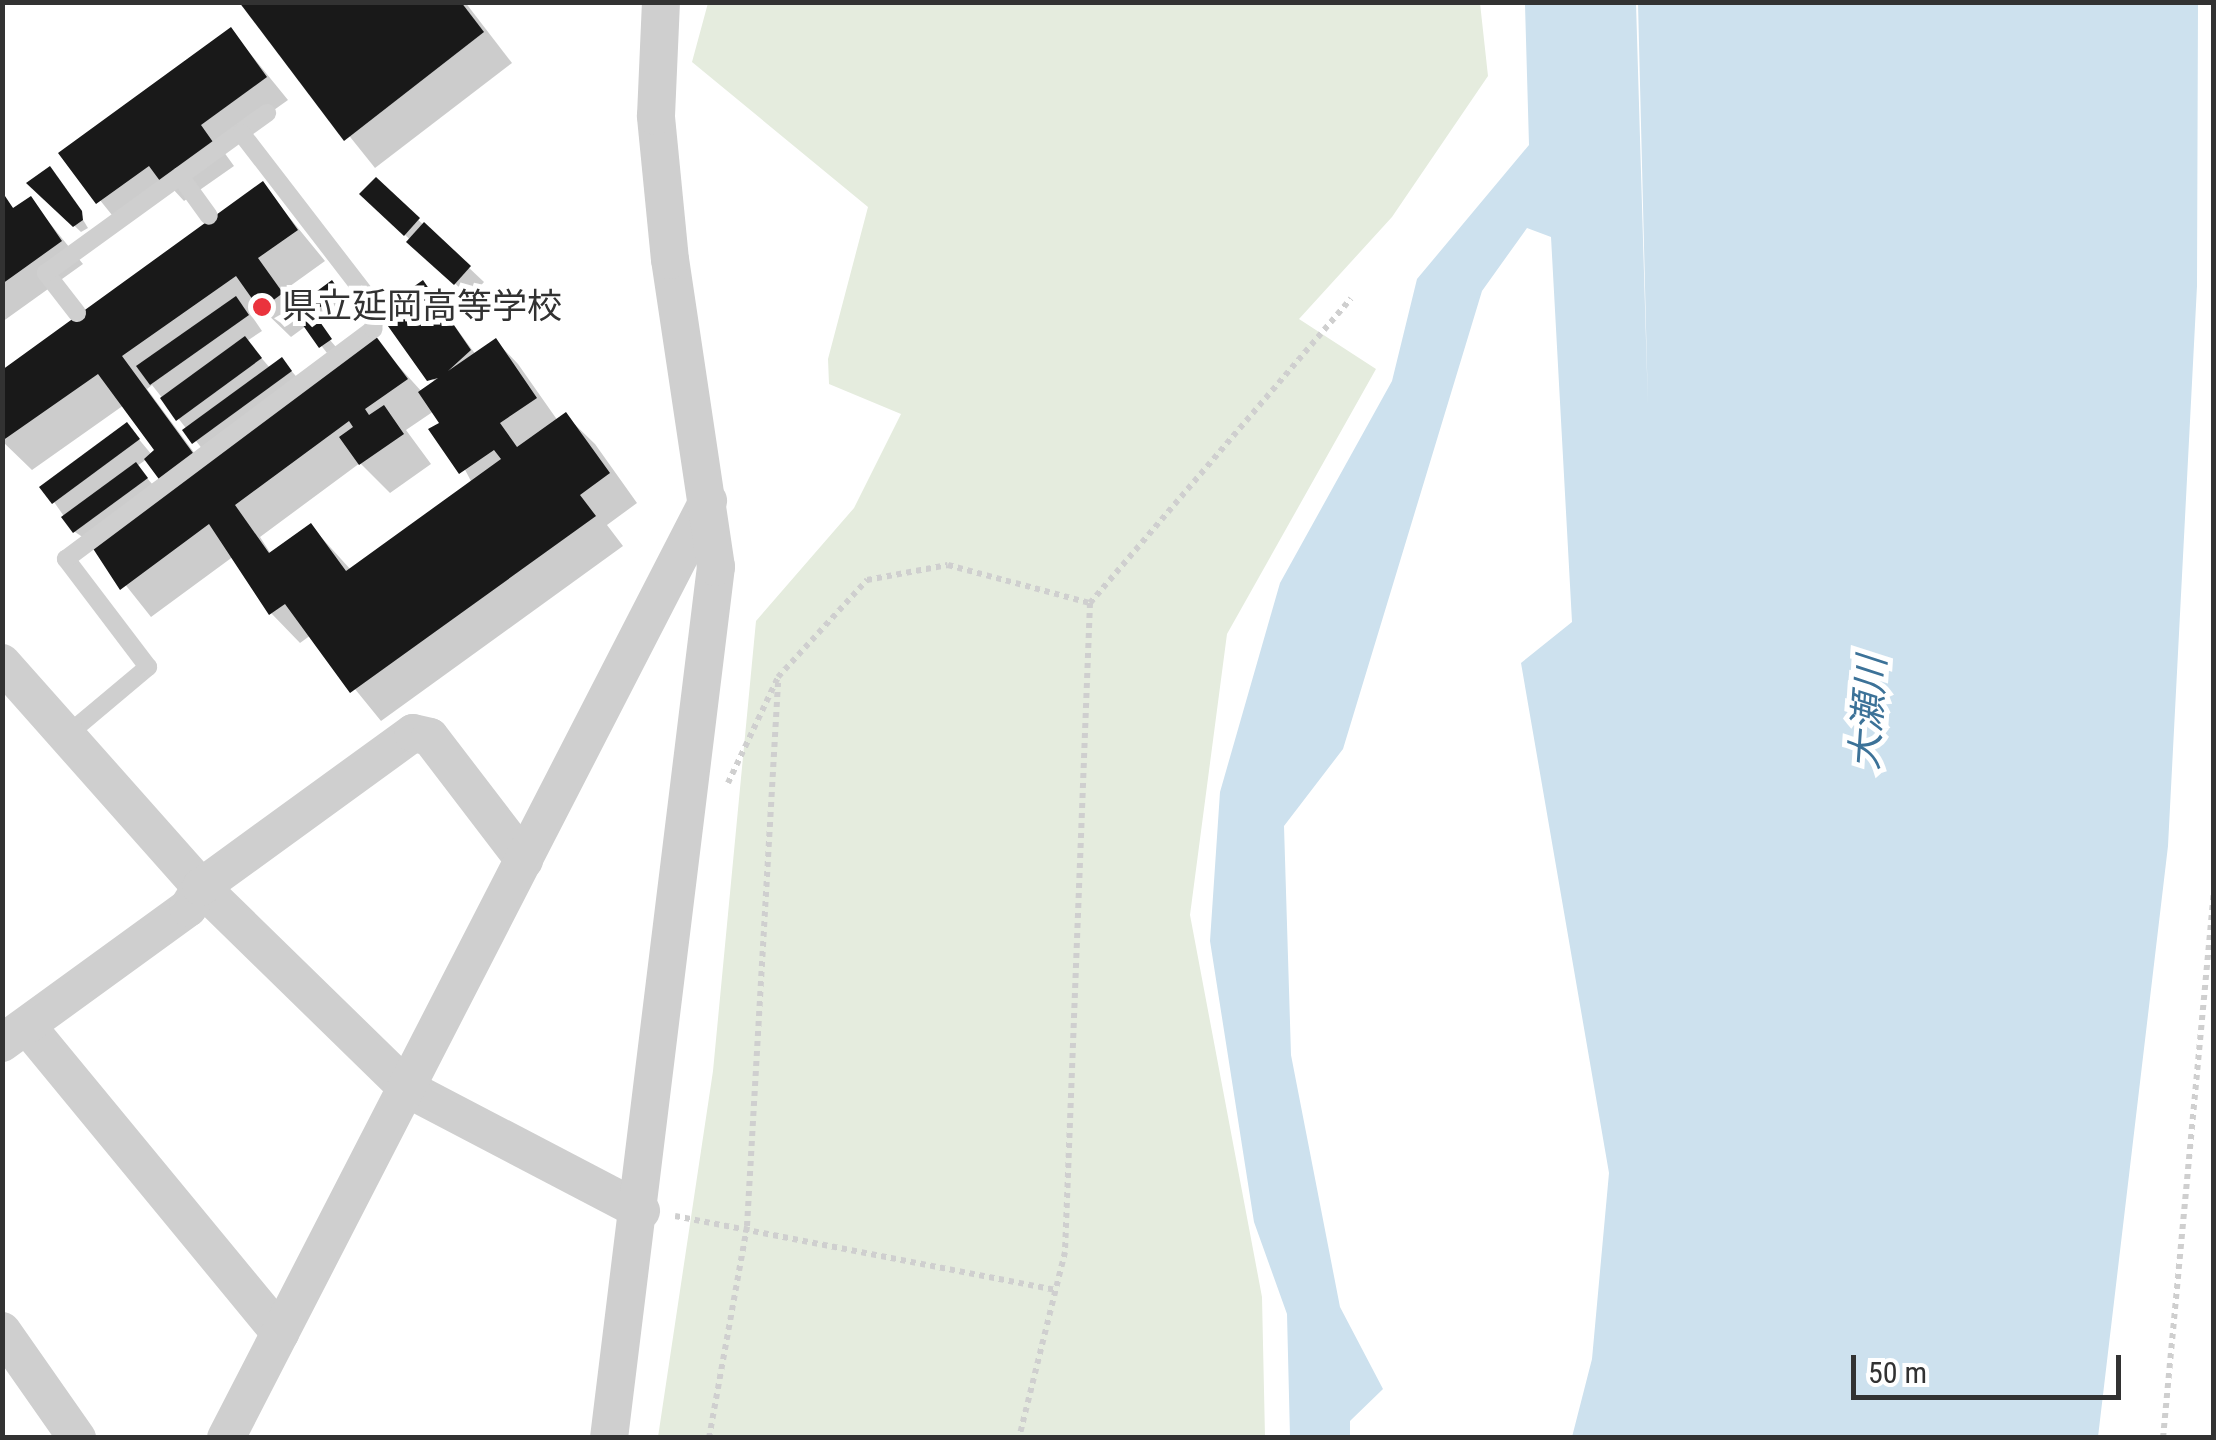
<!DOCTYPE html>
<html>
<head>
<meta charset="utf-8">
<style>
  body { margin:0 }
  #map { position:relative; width:2216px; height:1440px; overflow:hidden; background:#fff; font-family:"Roboto Condensed","Noto Sans JP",sans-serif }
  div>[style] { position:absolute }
  .green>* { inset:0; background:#e5ecde }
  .water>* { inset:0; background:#cde1ee }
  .shadow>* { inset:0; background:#0003 }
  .building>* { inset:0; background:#191919 }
  .path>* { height:6px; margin-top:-3px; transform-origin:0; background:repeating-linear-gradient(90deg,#cfcfcf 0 5px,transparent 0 10px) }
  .service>* { height:18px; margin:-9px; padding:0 9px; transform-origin:9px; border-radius:9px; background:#cfcfcf }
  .minor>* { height:38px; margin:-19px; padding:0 19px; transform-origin:19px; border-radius:19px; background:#cfcfcf }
  .dots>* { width:28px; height:28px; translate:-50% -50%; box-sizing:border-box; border:5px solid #fff; border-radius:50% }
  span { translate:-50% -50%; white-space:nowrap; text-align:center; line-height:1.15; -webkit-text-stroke:10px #fff; paint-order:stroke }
  .poi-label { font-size:35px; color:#323232 }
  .left { translate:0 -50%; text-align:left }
  .water-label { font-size:38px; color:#3c7298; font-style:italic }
  .frame { position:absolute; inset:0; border:5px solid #323232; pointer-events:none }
  .scale { position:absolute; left:1851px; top:1355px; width:270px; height:45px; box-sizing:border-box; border:5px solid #323232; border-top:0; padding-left:12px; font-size:30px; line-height:35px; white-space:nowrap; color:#323232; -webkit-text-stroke:8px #fff; paint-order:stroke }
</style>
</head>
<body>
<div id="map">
  <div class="green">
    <i style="clip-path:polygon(708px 3px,1480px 3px,1488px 76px,1392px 217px,1299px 319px,1376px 369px,1227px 634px,1190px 915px,1262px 1297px,1265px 1437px,658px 1437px,713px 1071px,756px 621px,854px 508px,901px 414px,829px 384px,828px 359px,868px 207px,692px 62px)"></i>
  </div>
  <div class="water">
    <i style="clip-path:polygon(1636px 3px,1648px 408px,1638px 3px,2198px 3px,2197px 286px,2168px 846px,2098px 1437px,1572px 1437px,1592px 1359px,1609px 1173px,1521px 663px,1572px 622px,1551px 237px,1527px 228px,1482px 291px,1343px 749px,1284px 826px,1291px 1055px,1340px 1307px,1383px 1389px,1350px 1421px,1350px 1437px,1290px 1437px,1287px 1314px,1254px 1222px,1210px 941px,1220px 792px,1280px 583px,1392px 381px,1417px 279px,1529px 145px,1525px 5px)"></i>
  </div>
  <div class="shadow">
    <i style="clip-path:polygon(242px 2px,465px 2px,512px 63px,375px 168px)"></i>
    <i style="clip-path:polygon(231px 30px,288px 100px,221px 148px,234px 166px,184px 201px,172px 188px,120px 225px,62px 153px)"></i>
    <i style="clip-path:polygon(56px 176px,88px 228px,81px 232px,30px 184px)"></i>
    <i style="clip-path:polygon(376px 180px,484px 282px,470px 298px,363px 194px)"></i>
    <i style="clip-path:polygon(evenodd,262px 184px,325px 261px,286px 289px,336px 347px,327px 353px,306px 326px,291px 337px,261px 308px,251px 315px,262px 331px,247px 341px,270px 368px,282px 360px,307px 389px,374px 339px,422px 392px,434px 384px,423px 283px,476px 355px,496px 341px,518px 364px,558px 421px,565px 415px,595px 444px,637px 503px,607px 525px,623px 546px,381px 721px,311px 635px,300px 643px,271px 613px,234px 556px,151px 617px,93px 544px,75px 532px,54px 502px,127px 425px,152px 455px,157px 450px,124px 405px,32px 470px,2px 441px,262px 184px,152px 385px,211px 460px,204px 466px,147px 389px,152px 385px,262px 184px,434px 411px,472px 483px,351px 570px,311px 526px,271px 554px,260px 537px,360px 463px,390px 493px,431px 464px,406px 430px,434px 411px,262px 184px,147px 459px,171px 491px,163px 497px,137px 466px,147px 459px)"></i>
    <i style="clip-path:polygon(5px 199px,15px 210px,30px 199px,83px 264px,2px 322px)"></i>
    <i style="clip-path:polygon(339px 290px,346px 300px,322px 317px,315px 311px)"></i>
  </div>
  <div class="building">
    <i style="clip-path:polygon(239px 2px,461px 2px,484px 32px,344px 141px)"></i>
    <i style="clip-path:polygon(231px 27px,267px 77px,201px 125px,213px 142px,160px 181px,149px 166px,96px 204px,58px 153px)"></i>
    <i style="clip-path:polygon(50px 166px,82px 211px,83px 220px,73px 227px,26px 183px)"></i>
    <i style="clip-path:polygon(376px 177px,420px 218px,404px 236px,359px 194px)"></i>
    <i style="clip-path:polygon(263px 181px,298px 230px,258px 258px,283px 293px,260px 310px,236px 276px,122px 356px,201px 464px,375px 335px,408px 379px,365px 409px,369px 415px,384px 405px,404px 434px,359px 465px,339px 437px,353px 427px,349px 421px,235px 505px,269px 553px,311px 523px,346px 571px,501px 459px,494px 450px,459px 474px,428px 429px,439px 423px,418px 392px,438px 378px,427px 381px,378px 312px,423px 280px,471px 350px,448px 371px,496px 338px,537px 398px,500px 423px,517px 447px,566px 412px,610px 473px,580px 495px,596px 516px,350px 693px,285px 604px,269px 615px,209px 524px,120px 590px,92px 547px,167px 490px,144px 459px,154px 450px,98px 374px,2px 441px,2px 370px)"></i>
    <i style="clip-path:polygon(5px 196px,13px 208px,31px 196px,62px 241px,2px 284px)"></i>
    <i style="clip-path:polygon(424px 222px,471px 266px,454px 285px,406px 242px)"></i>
    <i style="clip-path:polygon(332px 280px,341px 293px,313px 312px,332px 339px,319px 348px,300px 321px,313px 312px,305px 300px)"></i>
    <i style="clip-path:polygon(236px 296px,249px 315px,150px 385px,136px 366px)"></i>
    <i style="clip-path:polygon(245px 336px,262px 358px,176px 421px,160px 398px)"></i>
    <i style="clip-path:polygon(282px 357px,292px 371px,192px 444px,182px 430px)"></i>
    <i style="clip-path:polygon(127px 422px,140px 439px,52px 504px,39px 487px)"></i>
    <i style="clip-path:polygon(136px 462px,148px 478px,73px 533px,61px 517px)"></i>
  </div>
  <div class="path">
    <i style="left:1090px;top:603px;width:401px;rotate:-49.4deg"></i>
    <i style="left:728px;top:783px;width:117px;rotate:-64.7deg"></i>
    <i style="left:778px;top:677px;width:132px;rotate:-47.5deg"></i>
    <i style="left:867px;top:580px;width:82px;rotate:-10.5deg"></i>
    <i style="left:948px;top:565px;width:147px;rotate:15deg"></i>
    <i style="left:1090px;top:603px;width:649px;rotate:92.21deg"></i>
    <i style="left:1065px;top:1252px;width:192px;rotate:103.9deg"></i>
    <i style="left:675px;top:1216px;width:388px;rotate:11deg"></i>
    <i style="left:709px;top:1438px;width:215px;rotate:-79.8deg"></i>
    <i style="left:747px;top:1226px;width:544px;rotate:-86.73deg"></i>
    <i style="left:2163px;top:1438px;width:550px;rotate:-84.68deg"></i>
  </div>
  <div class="service">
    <i style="left:180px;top:176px;width:49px;rotate:54.1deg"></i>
    <i style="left:77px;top:313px;width:51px;rotate:-127.8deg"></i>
    <i style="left:46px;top:273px;width:273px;rotate:-35.9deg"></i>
    <i style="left:67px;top:735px;width:106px;rotate:-40deg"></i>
    <i style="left:148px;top:667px;width:136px;rotate:-127.2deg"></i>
    <i style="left:66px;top:559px;width:384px;rotate:-36.8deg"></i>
    <i style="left:373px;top:329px;width:21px;rotate:-82deg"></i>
    <i style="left:376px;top:308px;width:221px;rotate:-127.6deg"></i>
  </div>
  <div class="minor">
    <i style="left:2px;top:663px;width:300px;rotate:48.4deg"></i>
    <i style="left:201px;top:887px;width:289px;rotate:44.3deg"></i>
    <i style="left:408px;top:1089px;width:263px;rotate:27.6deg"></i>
    <i style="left:27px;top:1026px;width:398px;rotate:50.5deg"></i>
    <i style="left:2px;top:1043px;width:230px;rotate:-36deg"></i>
    <i style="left:188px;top:908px;width:25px;rotate:-58deg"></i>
    <i style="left:201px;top:887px;width:262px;rotate:-36deg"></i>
    <i style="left:413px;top:733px;width:17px;rotate:13deg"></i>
    <i style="left:430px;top:737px;width:155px;rotate:52.6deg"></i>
    <i style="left:2px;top:1331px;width:131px;rotate:55deg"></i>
    <i style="left:226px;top:1438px;width:1054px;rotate:-62.78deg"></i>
    <i style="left:609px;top:1438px;width:878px;rotate:-83deg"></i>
    <i style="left:716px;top:567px;width:310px;rotate:-98.5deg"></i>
    <i style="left:670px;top:260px;width:145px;rotate:-95.6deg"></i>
    <i style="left:656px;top:116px;width:114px;rotate:-87.5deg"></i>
  </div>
  <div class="dots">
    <i style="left:262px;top:307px;background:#ea333d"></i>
  </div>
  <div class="poi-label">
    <span class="left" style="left:282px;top:307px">県立延岡高等学校</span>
  </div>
  <div class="water-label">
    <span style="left:1869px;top:713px;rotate:-86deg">大瀬川</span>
  </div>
  <div class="frame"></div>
  <div class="scale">50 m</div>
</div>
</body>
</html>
